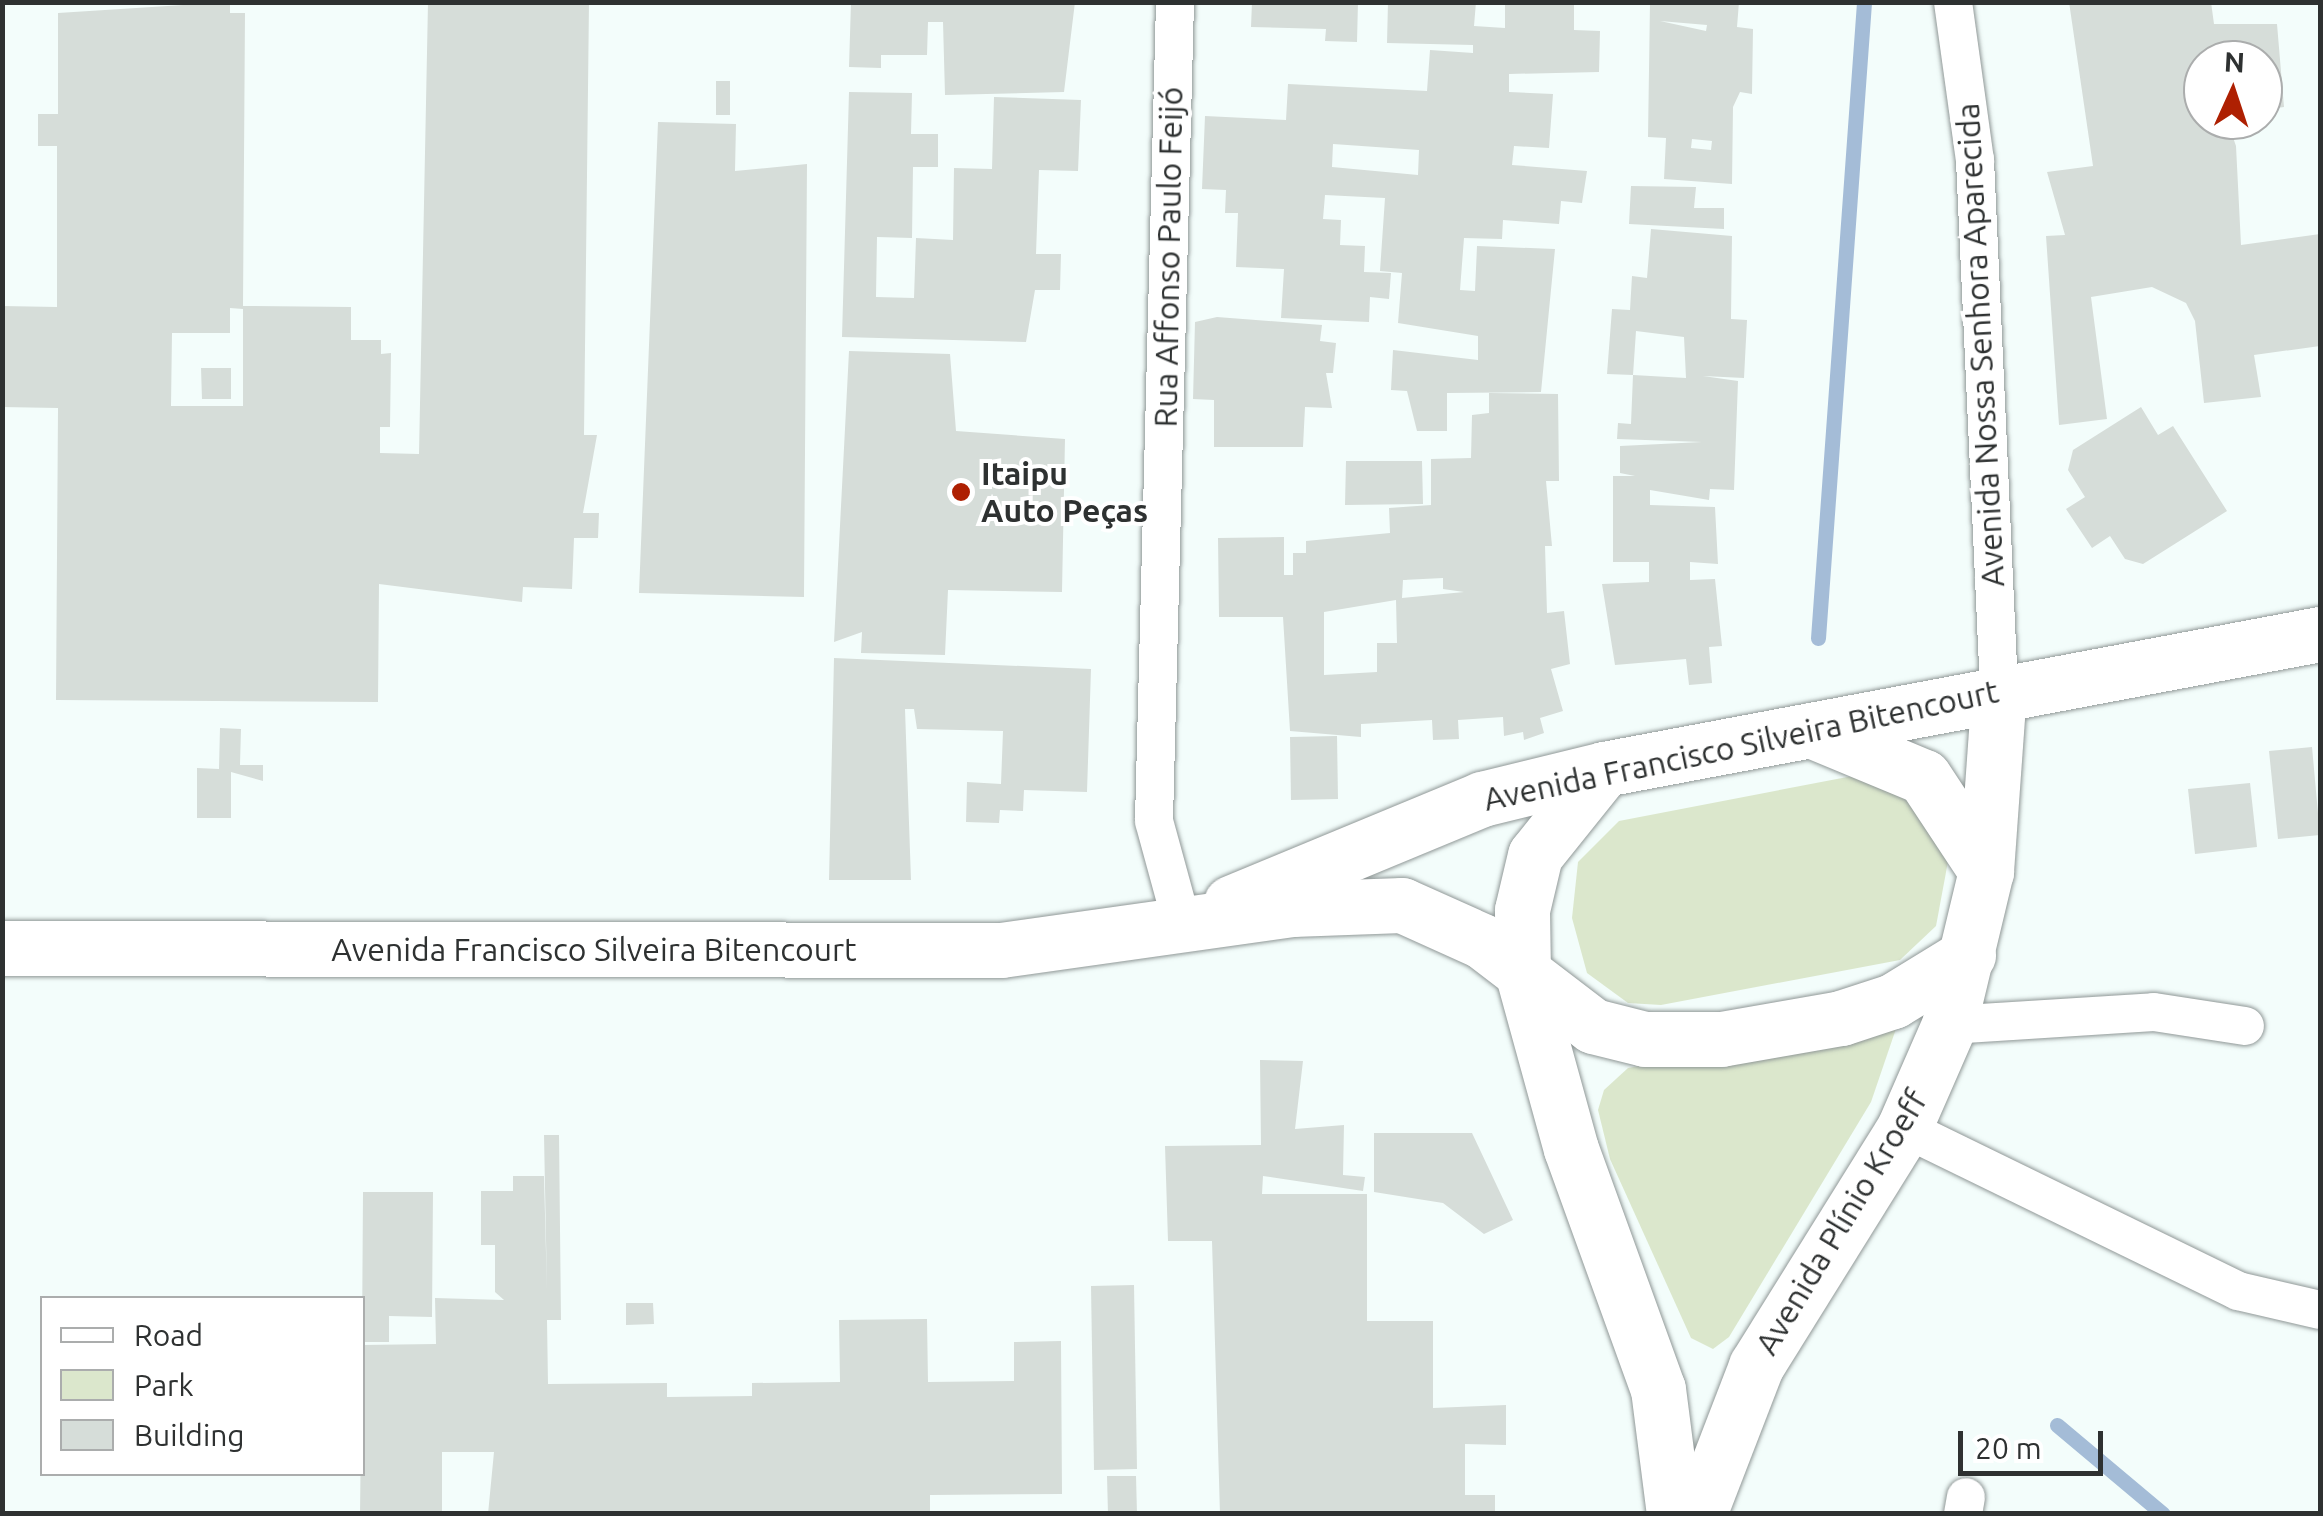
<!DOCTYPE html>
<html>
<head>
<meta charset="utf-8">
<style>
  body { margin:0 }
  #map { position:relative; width:2323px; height:1516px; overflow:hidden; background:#f3fdfb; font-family:Ubuntu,sans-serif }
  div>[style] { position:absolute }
  .green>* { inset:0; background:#dbe7cc }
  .stream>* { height:15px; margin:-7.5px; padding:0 7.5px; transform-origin:7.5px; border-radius:7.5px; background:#a4bcd7 }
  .building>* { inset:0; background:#d6ddd9 }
  .roads { filter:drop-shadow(0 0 2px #909897) drop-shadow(0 0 2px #909897) }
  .street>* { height:38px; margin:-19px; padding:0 19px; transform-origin:19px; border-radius:19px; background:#fff }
  .secondary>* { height:55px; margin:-27.5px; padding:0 27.5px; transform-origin:27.5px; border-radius:27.5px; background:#fff }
  .dots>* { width:28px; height:28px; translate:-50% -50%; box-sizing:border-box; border:5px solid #fff; border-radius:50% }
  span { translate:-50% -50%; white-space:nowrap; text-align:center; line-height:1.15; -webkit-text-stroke:8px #fff; paint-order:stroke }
  .street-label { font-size:32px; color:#2e3131 }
  .poi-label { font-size:32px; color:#2e3131; font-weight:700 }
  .left { translate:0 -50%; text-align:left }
  .frame { position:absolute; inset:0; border:5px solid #2e3131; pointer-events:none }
  .legend { position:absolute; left:40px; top:1296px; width:325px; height:180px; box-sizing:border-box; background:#fff; border:2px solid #abadad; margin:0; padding:12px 18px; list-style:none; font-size:30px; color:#2e3131 }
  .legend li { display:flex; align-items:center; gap:20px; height:50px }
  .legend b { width:50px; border:2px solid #abadad }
  .north { position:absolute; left:2183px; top:40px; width:100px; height:100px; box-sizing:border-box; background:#fff; border:2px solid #abadad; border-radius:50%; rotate:3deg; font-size:28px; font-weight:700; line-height:40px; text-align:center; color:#2e3131 }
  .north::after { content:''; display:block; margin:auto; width:35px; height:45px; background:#ae2002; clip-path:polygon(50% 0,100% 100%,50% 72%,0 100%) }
  .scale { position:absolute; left:1958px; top:1431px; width:145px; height:45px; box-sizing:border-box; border:5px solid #2e3131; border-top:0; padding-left:12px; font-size:30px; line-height:35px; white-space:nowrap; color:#2e3131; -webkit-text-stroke:8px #fff; paint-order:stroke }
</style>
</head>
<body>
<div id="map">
  <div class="green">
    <i style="clip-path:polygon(1863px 774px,1926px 802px,1949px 856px,1936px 926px,1900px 960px,1661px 1005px,1628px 1003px,1587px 973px,1572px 918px,1578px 862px,1619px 821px)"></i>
    <i style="clip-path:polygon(1900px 1017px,1871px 1102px,1729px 1337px,1713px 1349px,1691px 1338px,1610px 1159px,1598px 1110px,1604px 1090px,1628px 1068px)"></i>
  </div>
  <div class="stream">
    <i style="left:1818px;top:638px;width:638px;rotate:-85.86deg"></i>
    <i style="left:2057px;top:1425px;width:138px;rotate:40deg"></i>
  </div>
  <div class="building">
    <i style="clip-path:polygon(evenodd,230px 2px,230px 13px,245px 13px,243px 306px,351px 307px,351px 340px,381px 340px,381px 354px,391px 353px,390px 427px,380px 427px,380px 453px,419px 454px,428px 2px,589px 2px,584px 435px,597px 435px,583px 513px,599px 513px,598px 538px,574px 538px,572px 589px,523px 587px,522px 602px,379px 584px,378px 702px,56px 700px,58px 408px,2px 407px,2px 306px,57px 307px,57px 146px,38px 146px,38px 114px,58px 114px,58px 13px,230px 2px,230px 308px,243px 309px,243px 406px,171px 406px,172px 333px,230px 333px,230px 308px)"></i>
    <i style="clip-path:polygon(851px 2px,1075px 2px,1064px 92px,945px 95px,943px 22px,928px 22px,927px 55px,881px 55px,881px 68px,849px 67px)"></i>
    <i style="clip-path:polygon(1252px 2px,1358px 2px,1357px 42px,1325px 41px,1326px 29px,1251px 27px)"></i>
    <i style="clip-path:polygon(evenodd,1388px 2px,1476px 2px,1474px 26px,1505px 28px,1505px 2px,1574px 2px,1574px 30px,1600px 31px,1599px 72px,1509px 74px,1509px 92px,1553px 94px,1549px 148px,1514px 146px,1512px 165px,1587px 171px,1582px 203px,1561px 201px,1559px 224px,1503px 220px,1502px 239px,1464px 238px,1460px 290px,1475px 291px,1477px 246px,1555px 249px,1541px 392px,1447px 393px,1447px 431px,1417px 431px,1407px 391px,1391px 390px,1393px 350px,1478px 360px,1478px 336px,1398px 323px,1402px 273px,1380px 271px,1385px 198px,1325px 195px,1323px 219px,1341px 220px,1340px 245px,1365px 246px,1364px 272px,1391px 273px,1389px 299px,1370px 297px,1369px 322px,1281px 318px,1284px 269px,1236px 267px,1238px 213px,1225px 213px,1226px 190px,1202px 189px,1205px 116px,1286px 120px,1288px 84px,1427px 91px,1430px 50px,1473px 53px,1473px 45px,1387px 43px,1388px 2px,1333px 144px,1419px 150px,1418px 175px,1332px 167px,1333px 144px)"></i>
    <i style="clip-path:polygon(evenodd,1650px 2px,1739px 2px,1737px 27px,1753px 29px,1752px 94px,1740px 92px,1733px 107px,1732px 184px,1664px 179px,1666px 138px,1648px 137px,1650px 2px,1660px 21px,1707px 25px,1706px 31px,1660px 21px,1650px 2px,1692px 139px,1712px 141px,1711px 150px,1691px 148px,1692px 139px)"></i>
    <i style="clip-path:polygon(2069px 2px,2211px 2px,2214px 24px,2277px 24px,2284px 107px,2263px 110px,2263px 60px,2203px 60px,2203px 120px,2227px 120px,2236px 146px,2241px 245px,2320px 234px,2320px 346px,2254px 355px,2261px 397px,2204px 403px,2195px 321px,2186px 303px,2152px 287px,2091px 297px,2107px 419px,2059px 425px,2046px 236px,2065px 235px,2047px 172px,2093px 166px)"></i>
    <i style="clip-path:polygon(716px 81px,730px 81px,730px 115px,716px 115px)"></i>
    <i style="clip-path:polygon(849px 92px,912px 93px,911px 134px,938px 134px,938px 167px,913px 167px,912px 238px,877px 237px,876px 297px,914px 298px,916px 238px,953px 240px,954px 168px,992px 169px,994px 97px,1081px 100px,1078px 171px,1039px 170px,1036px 254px,1061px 254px,1060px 290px,1035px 290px,1026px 342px,842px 337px)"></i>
    <i style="clip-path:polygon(658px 122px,736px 124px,735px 171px,807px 164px,804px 597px,639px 593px)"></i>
    <i style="clip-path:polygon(1631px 186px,1696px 187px,1694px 208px,1724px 208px,1724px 229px,1629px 224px)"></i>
    <i style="clip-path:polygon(1651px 229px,1732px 236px,1731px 319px,1747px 320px,1744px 378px,1703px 376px,1738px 381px,1734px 490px,1710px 489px,1709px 500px,1650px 490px,1650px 505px,1715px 507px,1718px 564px,1690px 562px,1690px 580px,1715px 579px,1722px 646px,1709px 647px,1712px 683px,1689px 685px,1686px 659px,1615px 665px,1602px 584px,1649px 582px,1649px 562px,1613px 562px,1613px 476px,1635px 476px,1620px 473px,1620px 446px,1702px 442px,1617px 439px,1618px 423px,1631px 424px,1633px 375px,1686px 378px,1684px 337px,1636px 331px,1633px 375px,1607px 374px,1612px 309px,1630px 310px,1632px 276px,1647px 278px)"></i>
    <i style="clip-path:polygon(1217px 317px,1322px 325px,1320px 341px,1336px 343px,1333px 373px,1326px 373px,1332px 408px,1305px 407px,1303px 447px,1214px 447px,1214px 400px,1193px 399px,1195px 322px)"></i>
    <i style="clip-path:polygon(849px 351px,950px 354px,956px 431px,1065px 439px,1062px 592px,948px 590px,945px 655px,861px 653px,862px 632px,834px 642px)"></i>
    <i style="clip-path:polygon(201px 368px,231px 368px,231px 399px,202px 399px)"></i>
    <i style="clip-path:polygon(evenodd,1489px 393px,1558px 394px,1559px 481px,1546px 481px,1552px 546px,1545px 546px,1547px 613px,1564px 611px,1570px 664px,1551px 669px,1563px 711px,1540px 718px,1544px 733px,1524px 740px,1523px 732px,1504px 736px,1503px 717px,1458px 720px,1459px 739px,1433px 740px,1432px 720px,1361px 724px,1361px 737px,1290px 731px,1283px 617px,1219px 617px,1218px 538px,1284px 537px,1284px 575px,1293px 575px,1293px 553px,1306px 553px,1306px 541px,1390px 533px,1389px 508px,1431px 505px,1431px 459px,1471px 458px,1472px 415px,1489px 413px,1489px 393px,1443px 578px,1443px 589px,1464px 592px,1402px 598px,1403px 580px,1443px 578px,1489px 393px,1396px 600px,1397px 643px,1377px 643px,1377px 672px,1324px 675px,1324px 612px,1396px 600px)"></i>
    <i style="clip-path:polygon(2141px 407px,2158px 435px,2173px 426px,2227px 511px,2143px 564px,2125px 559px,2110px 536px,2092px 548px,2066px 509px,2085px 497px,2068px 470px,2073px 450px)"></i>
    <i style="clip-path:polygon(1346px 461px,1422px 461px,1423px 504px,1345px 505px)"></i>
    <i style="clip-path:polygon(834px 658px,1091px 669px,1087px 792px,1024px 790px,1023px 811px,1000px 810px,999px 823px,966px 822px,967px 782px,1001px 784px,1003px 731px,917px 729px,914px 709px,905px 709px,911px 880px,829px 880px)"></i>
    <i style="clip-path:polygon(220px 728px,241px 729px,240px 765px,263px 765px,263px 781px,231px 772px,231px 818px,197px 818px,197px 768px,219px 769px)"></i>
    <i style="clip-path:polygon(1337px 736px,1338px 799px,1291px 800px,1290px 737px)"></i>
    <i style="clip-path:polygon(2312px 747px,2320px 835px,2278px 839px,2269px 751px)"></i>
    <i style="clip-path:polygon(2250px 783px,2257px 847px,2195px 854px,2188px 789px)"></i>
    <i style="clip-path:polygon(1260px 1060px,1303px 1061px,1295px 1129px,1344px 1125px,1343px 1175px,1365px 1177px,1363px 1191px,1263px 1176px,1262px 1194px,1367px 1194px,1367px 1321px,1433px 1321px,1433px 1408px,1506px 1405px,1506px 1445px,1465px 1444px,1465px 1495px,1495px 1495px,1495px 1514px,1220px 1514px,1212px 1241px,1168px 1241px,1165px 1146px,1261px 1145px)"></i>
    <i style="clip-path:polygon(1374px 1133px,1472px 1133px,1513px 1220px,1484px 1234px,1443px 1203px,1374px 1192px)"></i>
    <i style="clip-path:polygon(544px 1135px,559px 1135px,561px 1320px,547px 1320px,548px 1384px,667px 1383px,667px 1397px,752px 1396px,752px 1383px,840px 1382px,839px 1320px,927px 1319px,928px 1382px,1014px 1381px,1014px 1342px,1061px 1341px,1062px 1494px,930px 1495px,930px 1514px,488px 1514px,494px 1452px,442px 1452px,442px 1514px,360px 1514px,362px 1345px,436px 1344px,435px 1298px,504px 1300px,495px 1292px,495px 1245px,481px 1245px,481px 1191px,513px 1191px,513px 1176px,544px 1176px,547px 1291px)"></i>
    <i style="clip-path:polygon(363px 1192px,433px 1192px,432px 1317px,389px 1316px,389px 1342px,362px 1342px)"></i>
    <i style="clip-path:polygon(1134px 1285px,1137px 1469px,1094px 1470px,1091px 1286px)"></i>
    <i style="clip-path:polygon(626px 1303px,653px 1303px,654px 1324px,626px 1325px)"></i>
    <i style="clip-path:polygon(1107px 1476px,1136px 1476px,1137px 1514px,1108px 1514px)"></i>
  </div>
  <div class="roads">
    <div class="street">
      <i style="left:1175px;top:2px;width:819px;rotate:91.47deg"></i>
      <i style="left:1154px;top:821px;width:110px;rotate:74.7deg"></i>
      <i style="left:1953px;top:2px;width:160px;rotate:82.1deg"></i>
      <i style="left:1975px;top:160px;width:530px;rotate:87.4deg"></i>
      <i style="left:1949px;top:1025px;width:205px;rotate:-3.6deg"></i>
      <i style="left:2154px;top:1012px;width:92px;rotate:8.7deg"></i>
      <i style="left:1904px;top:1128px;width:372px;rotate:26deg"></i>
      <i style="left:2238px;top:1291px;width:84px;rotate:13deg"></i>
      <i style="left:1963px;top:1514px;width:17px;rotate:-80deg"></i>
    </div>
    <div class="secondary">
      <i style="left:1811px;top:730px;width:122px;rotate:22.6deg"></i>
      <i style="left:1924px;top:777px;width:113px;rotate:56.6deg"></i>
      <i style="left:1604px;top:769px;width:110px;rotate:128.7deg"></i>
      <i style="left:1535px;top:855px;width:57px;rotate:103.3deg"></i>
      <i style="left:1522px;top:910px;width:65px;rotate:89.1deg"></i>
      <i style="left:1523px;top:975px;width:180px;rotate:74.6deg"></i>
      <i style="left:1571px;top:1149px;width:255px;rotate:70.1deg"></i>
      <i style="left:1658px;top:1389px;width:126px;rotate:82.7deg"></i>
      <i style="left:1231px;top:903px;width:272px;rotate:-22.5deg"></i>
      <i style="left:1482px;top:799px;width:126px;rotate:-13.8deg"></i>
      <i style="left:1604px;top:769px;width:729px;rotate:-10.68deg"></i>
      <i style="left:2px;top:948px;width:999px;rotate:0.11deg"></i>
      <i style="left:1001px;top:950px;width:294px;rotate:-8deg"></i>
      <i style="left:1292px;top:909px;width:110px;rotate:-2.1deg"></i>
      <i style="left:1402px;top:905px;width:88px;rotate:24.2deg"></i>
      <i style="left:1482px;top:941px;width:140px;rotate:37.4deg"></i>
      <i style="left:1593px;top:1026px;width:54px;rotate:14deg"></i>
      <i style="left:1645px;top:1039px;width:76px"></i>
      <i style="left:1721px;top:1039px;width:122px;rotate:-9.9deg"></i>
      <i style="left:1841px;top:1018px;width:55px;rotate:-18.1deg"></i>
      <i style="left:1893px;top:1001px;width:88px;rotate:-31.5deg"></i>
      <i style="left:1699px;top:1514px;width:159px;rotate:-68.9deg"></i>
      <i style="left:1756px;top:1366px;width:280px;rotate:-58.1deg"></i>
      <i style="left:1904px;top:1128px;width:112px;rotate:-66.4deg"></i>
      <i style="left:1949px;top:1025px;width:158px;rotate:-76.5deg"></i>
      <i style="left:1986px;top:871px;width:182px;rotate:-85.9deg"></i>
    </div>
  </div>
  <div class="dots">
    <i style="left:961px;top:492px;background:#ae2002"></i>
  </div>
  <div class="street-label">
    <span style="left:1168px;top:257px;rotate:-89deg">Rua Affonso Paulo Feijó</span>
    <span style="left:1980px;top:345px;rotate:-93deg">Avenida Nossa Senhora Aparecida</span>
    <span style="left:1741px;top:745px;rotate:-12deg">Avenida Francisco Silveira Bitencourt</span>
    <span style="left:594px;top:949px">Avenida Francisco Silveira Bitencourt</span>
    <span style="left:1841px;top:1222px;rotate:-59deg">Avenida Plínio Kroeff</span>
  </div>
  <div class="poi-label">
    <span class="left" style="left:981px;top:492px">Itaipu<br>Auto Peças</span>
  </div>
  <div class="frame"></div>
  <ul class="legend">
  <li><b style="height:12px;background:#fff"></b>Road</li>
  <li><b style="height:28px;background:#dbe7cc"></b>Park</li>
  <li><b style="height:28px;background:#d6ddd9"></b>Building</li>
  </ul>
  <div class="north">N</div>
  <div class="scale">20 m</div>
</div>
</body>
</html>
